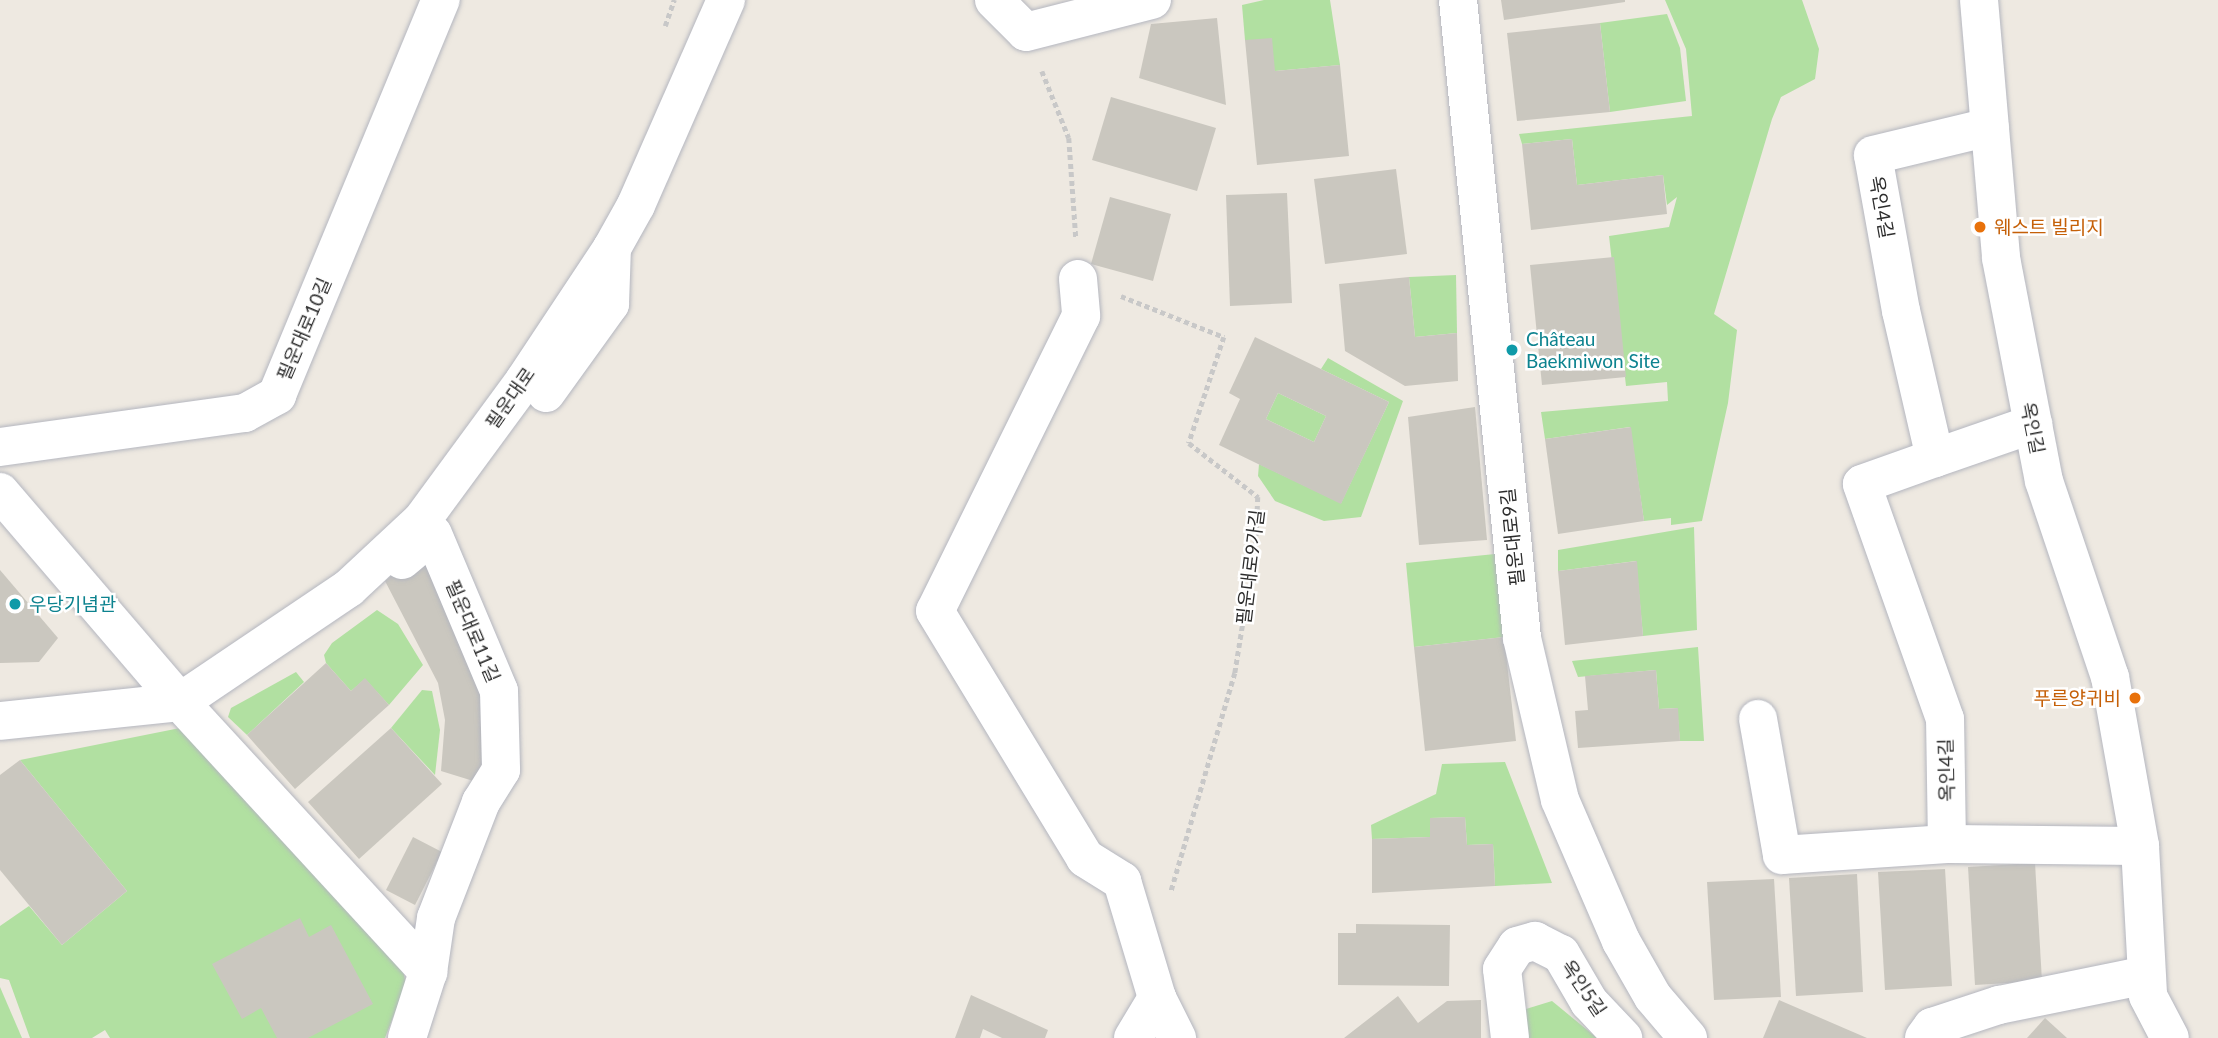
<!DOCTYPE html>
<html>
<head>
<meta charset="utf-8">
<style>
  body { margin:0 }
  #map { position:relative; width:2218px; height:1038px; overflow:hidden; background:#eee9e1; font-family:Lato,"Noto Sans KR",sans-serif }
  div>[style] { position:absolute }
  .green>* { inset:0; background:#b1e0a1 }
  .building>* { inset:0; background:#cac7bf }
  .path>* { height:4.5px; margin-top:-2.25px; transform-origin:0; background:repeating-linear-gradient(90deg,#c8c8c8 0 5px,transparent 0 8.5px) }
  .roads { filter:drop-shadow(0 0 2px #b4b6bf) drop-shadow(0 0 2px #b4b6bf) }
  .minor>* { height:38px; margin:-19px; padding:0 19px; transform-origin:19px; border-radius:19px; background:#fff }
  .dots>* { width:19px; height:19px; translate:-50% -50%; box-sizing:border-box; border:4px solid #fff; border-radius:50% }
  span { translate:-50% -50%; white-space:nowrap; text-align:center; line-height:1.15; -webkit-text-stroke:5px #fff; paint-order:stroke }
  .street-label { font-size:19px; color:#2d2d2d }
  .food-label { font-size:19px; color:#c56008 }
  .left { translate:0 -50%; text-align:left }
  .right { translate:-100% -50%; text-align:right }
  .culture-label { font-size:19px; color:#0d838f }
</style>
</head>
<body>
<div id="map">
  <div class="green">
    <i style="clip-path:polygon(1264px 0,1330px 0,1340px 65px,1275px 71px,1245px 40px,1242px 5px)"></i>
    <i style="clip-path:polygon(1665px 0,1802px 0,1819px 49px,1815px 79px,1781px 97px,1772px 119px,1714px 314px,1737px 330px,1728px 403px,1702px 521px,1671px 525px,1671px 518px,1644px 521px,1630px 427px,1545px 439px,1541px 412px,1668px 401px,1667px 382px,1626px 386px,1609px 236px,1669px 227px,1677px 197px,1667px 205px,1663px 175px,1577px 185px,1572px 139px,1522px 144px,1519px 134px,1692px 116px,1686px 49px)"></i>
    <i style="clip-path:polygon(1667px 14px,1680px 48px,1686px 101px,1610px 112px,1600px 23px)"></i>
    <i style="clip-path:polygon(1456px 275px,1457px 333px,1415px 337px,1409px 277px)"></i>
    <i style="clip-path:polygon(1328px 358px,1403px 401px,1361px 517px,1324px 521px,1275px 501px,1258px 476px,1259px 464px,1341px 503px,1389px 402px,1321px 369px)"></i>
    <i style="clip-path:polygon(1278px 393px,1326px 416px,1314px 442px,1266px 419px)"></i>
    <i style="clip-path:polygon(1694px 527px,1697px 630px,1643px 636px,1636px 561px,1558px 571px,1558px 550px)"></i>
    <i style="clip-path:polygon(1495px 554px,1504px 637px,1414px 647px,1406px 563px)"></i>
    <i style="clip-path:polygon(377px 610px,398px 624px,423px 665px,389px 705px,365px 679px,351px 691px,326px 663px,324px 655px,332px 643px)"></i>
    <i style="clip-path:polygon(1698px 647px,1704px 741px,1680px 741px,1677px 708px,1659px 709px,1656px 670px,1578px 677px,1572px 661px)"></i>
    <i style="clip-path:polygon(296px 672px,304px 682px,247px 735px,228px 717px,231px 708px)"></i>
    <i style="clip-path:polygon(422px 690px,432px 691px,440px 730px,435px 775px,391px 728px)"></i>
    <i style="clip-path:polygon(185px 727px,401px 961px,406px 984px,385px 1038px,110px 1038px,105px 1030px,92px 1038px,30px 1038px,9px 980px,0 978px,0 926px,29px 906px,62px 945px,127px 891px,20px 760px)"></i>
    <i style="clip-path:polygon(1505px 762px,1552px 883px,1495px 886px,1493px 844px,1467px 845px,1465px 817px,1430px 818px,1430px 837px,1372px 839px,1371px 825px,1436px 794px,1442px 764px)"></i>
    <i style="clip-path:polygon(0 987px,22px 1038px,0 1038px)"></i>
    <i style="clip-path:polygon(1552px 1001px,1597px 1038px,1528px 1038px,1526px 1009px)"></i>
  </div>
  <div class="building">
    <i style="clip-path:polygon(1501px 0,1625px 0,1625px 2px,1504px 20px)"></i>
    <i style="clip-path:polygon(1217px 18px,1226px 105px,1139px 78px,1151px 24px)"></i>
    <i style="clip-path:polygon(1600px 23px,1610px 112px,1517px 121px,1507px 33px)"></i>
    <i style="clip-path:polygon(1272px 38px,1275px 71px,1340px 65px,1349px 156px,1257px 165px,1245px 40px)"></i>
    <i style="clip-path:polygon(1111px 97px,1216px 128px,1197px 191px,1092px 160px)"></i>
    <i style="clip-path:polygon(1572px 139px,1577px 185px,1663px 175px,1667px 214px,1531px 230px,1522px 144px)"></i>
    <i style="clip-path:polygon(1396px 169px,1407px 254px,1325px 264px,1314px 179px)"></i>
    <i style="clip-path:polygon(1287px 193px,1292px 303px,1230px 306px,1226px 195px)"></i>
    <i style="clip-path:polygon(1110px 197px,1171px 214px,1153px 281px,1091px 264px)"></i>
    <i style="clip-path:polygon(1614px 257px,1626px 377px,1542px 385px,1530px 265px)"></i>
    <i style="clip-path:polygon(1409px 277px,1415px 337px,1457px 333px,1458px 381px,1405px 386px,1345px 351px,1339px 284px)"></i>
    <i style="clip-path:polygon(evenodd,1255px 337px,1389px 402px,1341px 504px,1219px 445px,1240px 399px,1229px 393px,1255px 337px,1278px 393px,1326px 416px,1314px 442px,1266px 419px,1278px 393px)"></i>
    <i style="clip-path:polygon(1475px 407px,1487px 540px,1419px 545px,1408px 417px)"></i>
    <i style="clip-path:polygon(1631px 427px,1644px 521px,1558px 534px,1545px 439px)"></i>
    <i style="clip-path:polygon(419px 553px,483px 677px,483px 784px,441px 771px,445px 720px,438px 683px,385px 581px)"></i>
    <i style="clip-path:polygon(1637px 561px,1643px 636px,1565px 645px,1558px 571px)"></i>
    <i style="clip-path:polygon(0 570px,58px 638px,39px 662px,0 663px)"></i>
    <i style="clip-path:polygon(1504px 637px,1516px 741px,1425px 751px,1414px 647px)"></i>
    <i style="clip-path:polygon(326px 663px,351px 691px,365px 678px,389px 705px,295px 789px,247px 735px)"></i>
    <i style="clip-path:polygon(1656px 670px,1659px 709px,1678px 708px,1680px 741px,1578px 748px,1575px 711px,1588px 710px,1585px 676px)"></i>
    <i style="clip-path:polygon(391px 728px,442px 784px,359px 859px,308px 802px)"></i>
    <i style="clip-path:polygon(20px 760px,127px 891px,62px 945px,0 870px,0 775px)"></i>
    <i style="clip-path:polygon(1465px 817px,1467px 845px,1493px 844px,1495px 886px,1372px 893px,1372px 839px,1430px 837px,1430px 818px)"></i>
    <i style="clip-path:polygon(413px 837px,442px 852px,415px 905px,386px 890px)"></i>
    <i style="clip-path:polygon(2035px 863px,2042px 981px,1975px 985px,1968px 867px)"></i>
    <i style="clip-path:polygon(1945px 869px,1952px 986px,1885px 990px,1878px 872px)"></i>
    <i style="clip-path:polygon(1857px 874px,1863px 992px,1796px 996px,1789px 878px)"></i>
    <i style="clip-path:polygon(1774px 879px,1781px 997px,1714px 1000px,1707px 882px)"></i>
    <i style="clip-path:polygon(300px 918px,309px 937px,331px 925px,373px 1004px,308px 1038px,277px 1038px,261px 1008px,242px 1019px,212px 964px)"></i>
    <i style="clip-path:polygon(1356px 924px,1450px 925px,1449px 986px,1338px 985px,1338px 933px,1356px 933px)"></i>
    <i style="clip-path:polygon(971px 995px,1048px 1030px,1045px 1038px,1002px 1038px,983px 1029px,980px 1038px,955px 1038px)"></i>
    <i style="clip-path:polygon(1398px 996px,1418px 1023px,1447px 1001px,1481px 1000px,1481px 1038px,1344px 1038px)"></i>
    <i style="clip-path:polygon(1779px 1000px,1867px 1038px,1763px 1038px)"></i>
    <i style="clip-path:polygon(2045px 1018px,2067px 1038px,2027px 1038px)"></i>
  </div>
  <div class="path">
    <i style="left:665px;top:26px;width:28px;rotate:-71deg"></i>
    <i style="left:1042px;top:71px;width:72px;rotate:68.1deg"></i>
    <i style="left:1069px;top:138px;width:101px;rotate:86deg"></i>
    <i style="left:1121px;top:296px;width:111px;rotate:21.7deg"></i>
    <i style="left:1224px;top:337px;width:112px;rotate:108.3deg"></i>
    <i style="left:1189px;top:443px;width:88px;rotate:38deg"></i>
    <i style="left:1258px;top:497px;width:45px;rotate:92.5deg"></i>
    <i style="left:1256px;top:542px;width:133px;rotate:99.1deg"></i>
    <i style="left:1235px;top:673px;width:228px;rotate:106.3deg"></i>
  </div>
  <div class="roads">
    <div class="minor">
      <i style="left:994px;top:0;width:45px;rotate:45deg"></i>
      <i style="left:1026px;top:32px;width:130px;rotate:-14.3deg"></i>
      <i style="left:1458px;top:0;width:641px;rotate:84.27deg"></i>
      <i style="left:1522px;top:638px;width:166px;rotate:76.8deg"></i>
      <i style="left:1560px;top:800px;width:154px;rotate:66.6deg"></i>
      <i style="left:1621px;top:941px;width:64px;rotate:60.3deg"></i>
      <i style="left:1653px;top:997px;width:54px;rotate:49.5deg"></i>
      <i style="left:1979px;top:0;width:259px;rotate:85.1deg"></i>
      <i style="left:2001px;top:258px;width:227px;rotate:79.1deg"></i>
      <i style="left:2044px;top:481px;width:207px;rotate:71.4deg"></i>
      <i style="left:2110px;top:677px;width:172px;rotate:79.9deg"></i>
      <i style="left:2140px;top:846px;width:150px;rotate:86.9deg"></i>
      <i style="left:2148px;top:996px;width:47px;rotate:62.4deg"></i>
      <i style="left:1078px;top:279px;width:37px;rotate:85deg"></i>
      <i style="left:1081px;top:316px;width:329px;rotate:116.3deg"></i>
      <i style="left:935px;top:611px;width:289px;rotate:58.7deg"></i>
      <i style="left:1085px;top:858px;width:44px;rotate:31.9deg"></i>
      <i style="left:1122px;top:881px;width:122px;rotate:73.3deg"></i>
      <i style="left:1157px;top:998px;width:45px;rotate:63.4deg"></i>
      <i style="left:546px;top:393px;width:110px;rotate:-54.3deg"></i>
      <i style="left:610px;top:304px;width:56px;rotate:-88deg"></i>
      <i style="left:0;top:447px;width:247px;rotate:-7.9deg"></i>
      <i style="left:245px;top:413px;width:37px;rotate:-29deg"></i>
      <i style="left:277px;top:395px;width:428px;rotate:-67.5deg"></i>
      <i style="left:1935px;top:458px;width:104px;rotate:-19.1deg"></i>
      <i style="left:0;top:492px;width:277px;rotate:49.4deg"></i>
      <i style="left:180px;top:702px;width:367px;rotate:47.4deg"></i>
      <i style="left:402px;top:560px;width:40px;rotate:-40deg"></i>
      <i style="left:433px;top:534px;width:170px;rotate:67.2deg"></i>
      <i style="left:499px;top:691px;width:79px;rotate:88.5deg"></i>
      <i style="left:501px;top:770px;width:38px;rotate:122deg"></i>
      <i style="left:481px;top:802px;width:124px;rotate:111.2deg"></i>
      <i style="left:436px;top:918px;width:55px;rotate:98.4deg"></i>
      <i style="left:428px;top:972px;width:69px;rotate:107.7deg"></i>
      <i style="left:1758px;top:719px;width:138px;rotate:80deg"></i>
      <i style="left:1782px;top:855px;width:165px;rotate:-3.8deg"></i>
      <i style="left:1947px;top:844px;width:125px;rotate:-90.9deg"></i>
      <i style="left:1945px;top:719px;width:249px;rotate:-109.5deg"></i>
      <i style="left:1862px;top:484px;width:77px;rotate:-19.6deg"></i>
      <i style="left:1935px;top:458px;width:151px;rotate:-103deg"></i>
      <i style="left:1901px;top:311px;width:158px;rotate:-100.2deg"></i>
      <i style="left:1873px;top:155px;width:120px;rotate:-13.5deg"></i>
      <i style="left:0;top:721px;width:181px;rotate:-6deg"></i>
      <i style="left:180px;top:702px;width:204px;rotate:-34deg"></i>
      <i style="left:349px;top:588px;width:100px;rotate:-43deg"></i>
      <i style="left:422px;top:520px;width:172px;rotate:-53.7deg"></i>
      <i style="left:524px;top:381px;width:159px;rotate:-56.5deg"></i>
      <i style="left:612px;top:248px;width:49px;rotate:-60.8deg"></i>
      <i style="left:636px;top:205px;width:224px;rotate:-66.3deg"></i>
      <i style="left:1947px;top:844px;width:193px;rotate:0.6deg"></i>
      <i style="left:1133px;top:1038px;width:47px;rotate:-59deg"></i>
      <i style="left:1510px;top:1038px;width:69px;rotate:-96.6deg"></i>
      <i style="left:1502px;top:969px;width:27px;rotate:-57deg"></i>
      <i style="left:1517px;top:946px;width:19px;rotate:-16deg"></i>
      <i style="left:1535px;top:941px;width:29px;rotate:27deg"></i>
      <i style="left:1561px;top:954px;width:56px;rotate:59.7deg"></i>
      <i style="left:1589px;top:1002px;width:50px;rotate:46.6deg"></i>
      <i style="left:1924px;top:1038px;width:14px;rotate:-54deg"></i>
      <i style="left:1932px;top:1027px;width:71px;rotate:-18.2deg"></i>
      <i style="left:1999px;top:1005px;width:150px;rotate:-11.5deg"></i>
    </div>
  </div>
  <div class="dots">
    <i style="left:1980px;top:227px;background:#e8710a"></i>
    <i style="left:1512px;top:350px;background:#0f9aa8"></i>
    <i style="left:15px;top:604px;background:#0f9aa8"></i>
    <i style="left:2135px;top:698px;background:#e8710a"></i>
  </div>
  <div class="street-label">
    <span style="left:1882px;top:207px;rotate:80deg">옥인4길</span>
    <span style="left:304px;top:329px;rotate:-67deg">필운대로10길</span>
    <span style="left:510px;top:398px;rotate:-55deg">필운대로</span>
    <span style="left:2033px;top:428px;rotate:79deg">옥인길</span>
    <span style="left:1512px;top:537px;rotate:-96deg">필운대로9길</span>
    <span style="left:1250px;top:567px;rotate:-83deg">필운대로9가길</span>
    <span style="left:473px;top:631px;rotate:67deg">필운대로11길</span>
    <span style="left:1946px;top:770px;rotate:-91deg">옥인4길</span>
    <span style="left:1584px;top:988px;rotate:56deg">옥인5길</span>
  </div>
  <div class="food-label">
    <span class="left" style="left:1994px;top:227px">웨스트 빌리지</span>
    <span class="right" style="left:2121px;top:698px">푸른양귀비</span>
  </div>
  <div class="culture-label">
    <span class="left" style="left:1526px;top:350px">Château<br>Baekmiwon Site</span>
    <span class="left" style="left:29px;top:604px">우당기념관</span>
  </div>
</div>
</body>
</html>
